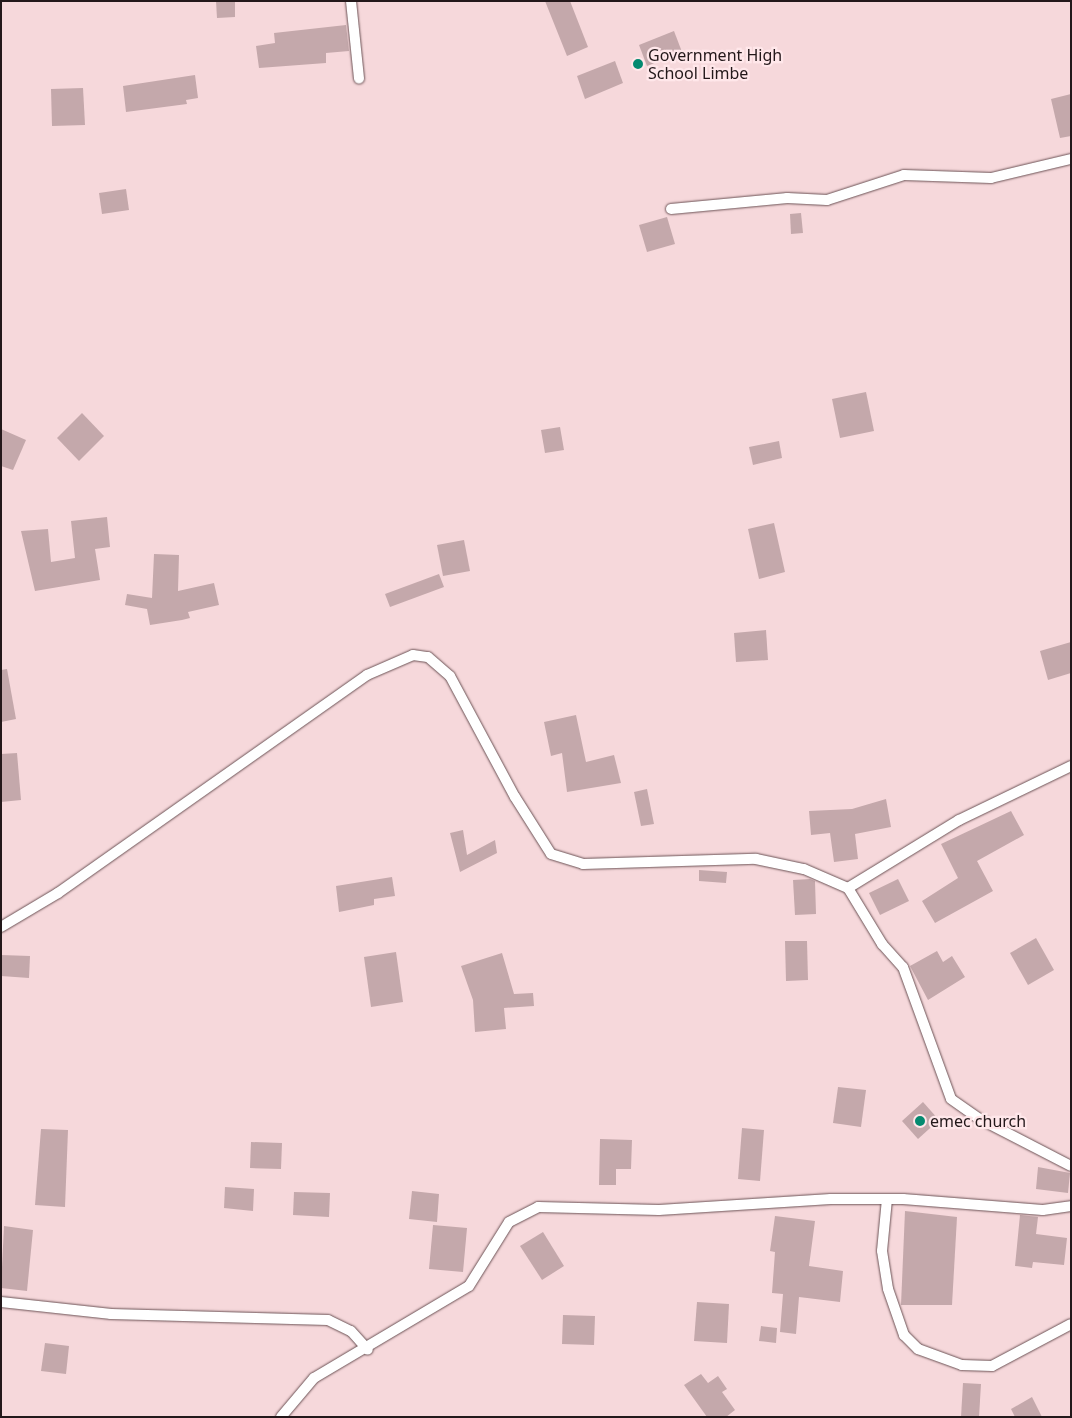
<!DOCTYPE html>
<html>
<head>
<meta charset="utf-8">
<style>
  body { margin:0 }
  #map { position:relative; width:1072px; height:1418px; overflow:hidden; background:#f6d8db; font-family:"Noto Sans",sans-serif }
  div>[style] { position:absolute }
  .building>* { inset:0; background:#c4a8ab }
  .roads { filter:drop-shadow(0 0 1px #6c5356) drop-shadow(0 0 1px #6c5356) }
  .street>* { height:10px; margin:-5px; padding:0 5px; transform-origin:5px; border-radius:5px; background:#fff }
  .dots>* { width:14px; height:14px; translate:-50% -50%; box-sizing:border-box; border:2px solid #ffe7ea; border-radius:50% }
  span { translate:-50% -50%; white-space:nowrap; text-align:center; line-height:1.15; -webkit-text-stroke:4.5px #ffe7ea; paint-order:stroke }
  .poi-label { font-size:16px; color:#23181a }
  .left { translate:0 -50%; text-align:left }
  .frame { position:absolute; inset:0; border:2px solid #23181a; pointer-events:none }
</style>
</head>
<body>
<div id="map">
  <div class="building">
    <i style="clip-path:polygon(216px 1px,235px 1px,235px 17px,217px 18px)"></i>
    <i style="clip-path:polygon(545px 1px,570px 1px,588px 47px,567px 56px)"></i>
    <i style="clip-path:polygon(346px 25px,349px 51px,326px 53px,326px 63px,259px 68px,256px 46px,275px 43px,274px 33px)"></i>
    <i style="clip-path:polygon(674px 31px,682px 52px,647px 66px,639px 45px)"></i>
    <i style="clip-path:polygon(615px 61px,623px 83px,585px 99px,577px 76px)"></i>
    <i style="clip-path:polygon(195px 75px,198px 98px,186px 100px,187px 104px,126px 112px,123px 86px)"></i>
    <i style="clip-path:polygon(83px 88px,85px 125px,52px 126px,51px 89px)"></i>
    <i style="clip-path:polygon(1071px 94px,1071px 136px,1060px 138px,1051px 99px)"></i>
    <i style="clip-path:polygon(126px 189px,129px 210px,102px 214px,99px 193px)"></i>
    <i style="clip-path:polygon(801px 213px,803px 233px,791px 234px,790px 214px)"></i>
    <i style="clip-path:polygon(667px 217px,675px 244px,647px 252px,639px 225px)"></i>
    <i style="clip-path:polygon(866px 392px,874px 431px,840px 438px,832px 399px)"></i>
    <i style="clip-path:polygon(82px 413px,104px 436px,79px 461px,57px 438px)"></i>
    <i style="clip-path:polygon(560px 427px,564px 450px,545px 453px,541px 430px)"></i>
    <i style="clip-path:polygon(1px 429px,26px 440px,13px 470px,1px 466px)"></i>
    <i style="clip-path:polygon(779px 441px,782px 458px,753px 465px,749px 447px)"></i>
    <i style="clip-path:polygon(107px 517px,110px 547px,95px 549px,100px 580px,35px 591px,21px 531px,48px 529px,51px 562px,75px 558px,71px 521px)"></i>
    <i style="clip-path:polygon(774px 523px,785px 572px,759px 579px,748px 529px)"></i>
    <i style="clip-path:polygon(464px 540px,470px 571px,443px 576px,437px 545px)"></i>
    <i style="clip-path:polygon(154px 554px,179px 555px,178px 591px,214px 583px,219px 605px,188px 612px,190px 618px,182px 620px,150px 625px,147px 609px,125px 605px,127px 594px,152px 598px)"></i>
    <i style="clip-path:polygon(439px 574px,444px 587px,390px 607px,385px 594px)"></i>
    <i style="clip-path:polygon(766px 630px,768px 660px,736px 662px,734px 633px)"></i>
    <i style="clip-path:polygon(1071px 642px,1071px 673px,1048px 680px,1040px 651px)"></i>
    <i style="clip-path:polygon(7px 669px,16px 719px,1px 722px,1px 670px)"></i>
    <i style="clip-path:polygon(576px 715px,586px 762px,614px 755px,621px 783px,567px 792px,562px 753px,551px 756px,544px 722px)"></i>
    <i style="clip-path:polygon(17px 753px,21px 800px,1px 802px,1px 754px)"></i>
    <i style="clip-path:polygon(647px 789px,654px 824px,641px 826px,634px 792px)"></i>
    <i style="clip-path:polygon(886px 799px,891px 827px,855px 834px,858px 859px,834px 862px,830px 833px,811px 835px,809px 811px,852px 809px)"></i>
    <i style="clip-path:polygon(1011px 811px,1024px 835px,977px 861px,993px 891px,935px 923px,922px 901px,958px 878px,941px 844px)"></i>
    <i style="clip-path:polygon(463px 830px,467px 855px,495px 840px,497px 853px,460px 872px,450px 833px)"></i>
    <i style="clip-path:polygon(699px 870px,727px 872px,726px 883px,699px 881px)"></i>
    <i style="clip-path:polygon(392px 877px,395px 896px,374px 899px,374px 905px,339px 912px,336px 886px)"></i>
    <i style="clip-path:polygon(810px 879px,815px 881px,816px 914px,795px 915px,793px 880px)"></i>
    <i style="clip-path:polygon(898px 879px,909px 901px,880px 915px,869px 893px)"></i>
    <i style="clip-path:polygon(1036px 938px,1054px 970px,1028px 985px,1010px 953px)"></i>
    <i style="clip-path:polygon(785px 941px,807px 941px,808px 980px,786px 981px)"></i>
    <i style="clip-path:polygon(937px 951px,943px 962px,952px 956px,965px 977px,928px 1000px,910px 966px)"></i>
    <i style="clip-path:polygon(396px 952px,403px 1002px,371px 1007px,364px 957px)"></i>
    <i style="clip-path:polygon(502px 953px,514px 994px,533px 993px,534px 1006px,504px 1008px,506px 1029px,475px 1032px,473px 1000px,461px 966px)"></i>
    <i style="clip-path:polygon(1px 955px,30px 956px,29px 978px,1px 976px)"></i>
    <i style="clip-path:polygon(838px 1087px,866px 1090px,861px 1127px,833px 1123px)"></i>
    <i style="clip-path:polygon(923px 1102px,939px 1120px,918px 1139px,902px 1121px)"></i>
    <i style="clip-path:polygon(742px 1128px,764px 1130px,760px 1181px,738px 1179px)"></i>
    <i style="clip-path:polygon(41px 1129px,68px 1130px,65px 1207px,35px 1205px)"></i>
    <i style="clip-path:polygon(600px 1139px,632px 1140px,631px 1169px,616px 1169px,616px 1185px,599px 1185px)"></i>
    <i style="clip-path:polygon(251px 1142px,282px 1143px,281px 1169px,250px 1168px)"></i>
    <i style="clip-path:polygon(1038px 1167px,1070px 1173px,1068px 1193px,1036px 1189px)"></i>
    <i style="clip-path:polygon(225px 1187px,254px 1189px,253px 1211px,224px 1208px)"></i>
    <i style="clip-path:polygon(412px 1191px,439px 1194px,437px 1222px,409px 1219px)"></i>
    <i style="clip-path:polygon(294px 1192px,330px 1193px,329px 1217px,293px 1215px)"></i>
    <i style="clip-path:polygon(905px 1211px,957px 1217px,952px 1305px,901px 1305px)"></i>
    <i style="clip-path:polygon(1020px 1215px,1038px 1217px,1036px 1234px,1067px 1238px,1064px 1265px,1033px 1262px,1032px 1268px,1015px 1266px)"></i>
    <i style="clip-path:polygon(775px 1216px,815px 1221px,809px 1266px,843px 1271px,840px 1302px,799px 1297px,796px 1334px,780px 1332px,783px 1294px,772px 1293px,775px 1252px,770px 1251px)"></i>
    <i style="clip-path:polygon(433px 1225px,467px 1228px,463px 1272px,429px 1269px)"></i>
    <i style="clip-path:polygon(4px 1226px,33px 1230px,27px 1291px,1px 1288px)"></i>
    <i style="clip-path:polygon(543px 1232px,564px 1266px,542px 1280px,520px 1246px)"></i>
    <i style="clip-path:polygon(697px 1302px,729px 1304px,727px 1343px,694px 1341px)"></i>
    <i style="clip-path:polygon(563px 1315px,595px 1316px,594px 1345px,562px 1344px)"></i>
    <i style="clip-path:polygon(761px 1326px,777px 1328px,776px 1343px,759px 1341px)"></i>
    <i style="clip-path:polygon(45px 1343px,69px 1346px,66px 1374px,41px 1371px)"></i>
    <i style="clip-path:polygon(701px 1374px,708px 1383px,718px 1376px,727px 1389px,722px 1392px,735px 1410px,726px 1417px,707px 1417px,684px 1385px)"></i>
    <i style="clip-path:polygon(963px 1383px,981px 1384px,979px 1417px,961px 1417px)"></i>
    <i style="clip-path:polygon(1032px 1397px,1042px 1417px,1015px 1417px,1011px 1409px)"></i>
  </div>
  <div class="roads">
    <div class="street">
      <i style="left:351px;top:1px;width:78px;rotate:84.1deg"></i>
      <i style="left:671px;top:209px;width:117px;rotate:-5.4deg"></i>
      <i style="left:787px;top:198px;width:40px;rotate:2.9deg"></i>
      <i style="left:827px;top:200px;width:81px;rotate:-18deg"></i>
      <i style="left:904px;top:175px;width:87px;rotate:2deg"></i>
      <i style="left:991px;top:178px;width:82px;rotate:-13.4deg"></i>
      <i style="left:848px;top:888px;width:130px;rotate:-31.5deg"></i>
      <i style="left:959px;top:820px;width:124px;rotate:-25.7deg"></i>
      <i style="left:1px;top:927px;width:66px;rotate:-30.8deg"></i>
      <i style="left:58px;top:893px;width:378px;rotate:-35.2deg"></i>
      <i style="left:367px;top:675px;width:50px;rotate:-23.5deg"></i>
      <i style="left:413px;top:655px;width:15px;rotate:8deg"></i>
      <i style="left:428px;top:657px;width:29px;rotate:41deg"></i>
      <i style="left:450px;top:676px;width:137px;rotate:61.8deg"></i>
      <i style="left:515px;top:797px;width:67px;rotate:57.7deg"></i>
      <i style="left:551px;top:854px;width:34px;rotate:17deg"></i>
      <i style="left:583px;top:864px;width:173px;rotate:-1.7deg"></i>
      <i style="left:756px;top:859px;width:49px;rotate:11.8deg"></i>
      <i style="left:804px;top:869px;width:48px;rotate:23.4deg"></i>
      <i style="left:848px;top:888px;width:66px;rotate:58.7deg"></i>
      <i style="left:882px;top:944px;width:31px;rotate:48deg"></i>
      <i style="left:903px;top:967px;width:140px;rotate:70deg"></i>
      <i style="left:951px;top:1099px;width:35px;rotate:35deg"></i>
      <i style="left:980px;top:1119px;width:102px;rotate:27.3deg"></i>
      <i style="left:887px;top:1199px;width:52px;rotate:95.5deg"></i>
      <i style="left:882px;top:1251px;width:38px;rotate:81deg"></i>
      <i style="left:888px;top:1289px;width:49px;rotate:70.8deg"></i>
      <i style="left:904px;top:1335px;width:20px;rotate:45deg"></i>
      <i style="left:918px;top:1349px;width:47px;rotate:20deg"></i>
      <i style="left:962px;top:1365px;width:30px;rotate:2deg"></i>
      <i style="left:992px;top:1366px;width:89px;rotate:-28deg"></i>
      <i style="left:1px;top:1302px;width:111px;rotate:6.2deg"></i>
      <i style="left:111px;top:1314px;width:217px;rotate:1.6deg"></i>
      <i style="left:328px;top:1320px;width:25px;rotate:26deg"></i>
      <i style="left:351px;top:1331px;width:25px;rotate:48deg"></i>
      <i style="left:281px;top:1417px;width:51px;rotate:-49.8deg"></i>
      <i style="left:314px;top:1378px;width:180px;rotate:-30.7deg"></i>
      <i style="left:469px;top:1286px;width:75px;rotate:-58deg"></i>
      <i style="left:509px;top:1222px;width:33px;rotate:-27deg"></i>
      <i style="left:538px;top:1207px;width:121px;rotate:1.4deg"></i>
      <i style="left:659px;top:1210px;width:172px;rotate:-3.7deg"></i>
      <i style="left:831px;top:1199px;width:72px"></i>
      <i style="left:903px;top:1199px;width:140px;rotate:4.5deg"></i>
      <i style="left:1043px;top:1210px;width:28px;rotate:-8deg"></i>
    </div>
  </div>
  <div class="dots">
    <i style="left:638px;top:64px;background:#048a70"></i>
    <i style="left:920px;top:1121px;background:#048a70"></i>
  </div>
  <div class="poi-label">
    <span class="left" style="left:648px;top:64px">Government High<br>School Limbe</span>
    <span class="left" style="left:930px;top:1121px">emec church</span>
  </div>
  <div class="frame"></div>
</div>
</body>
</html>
